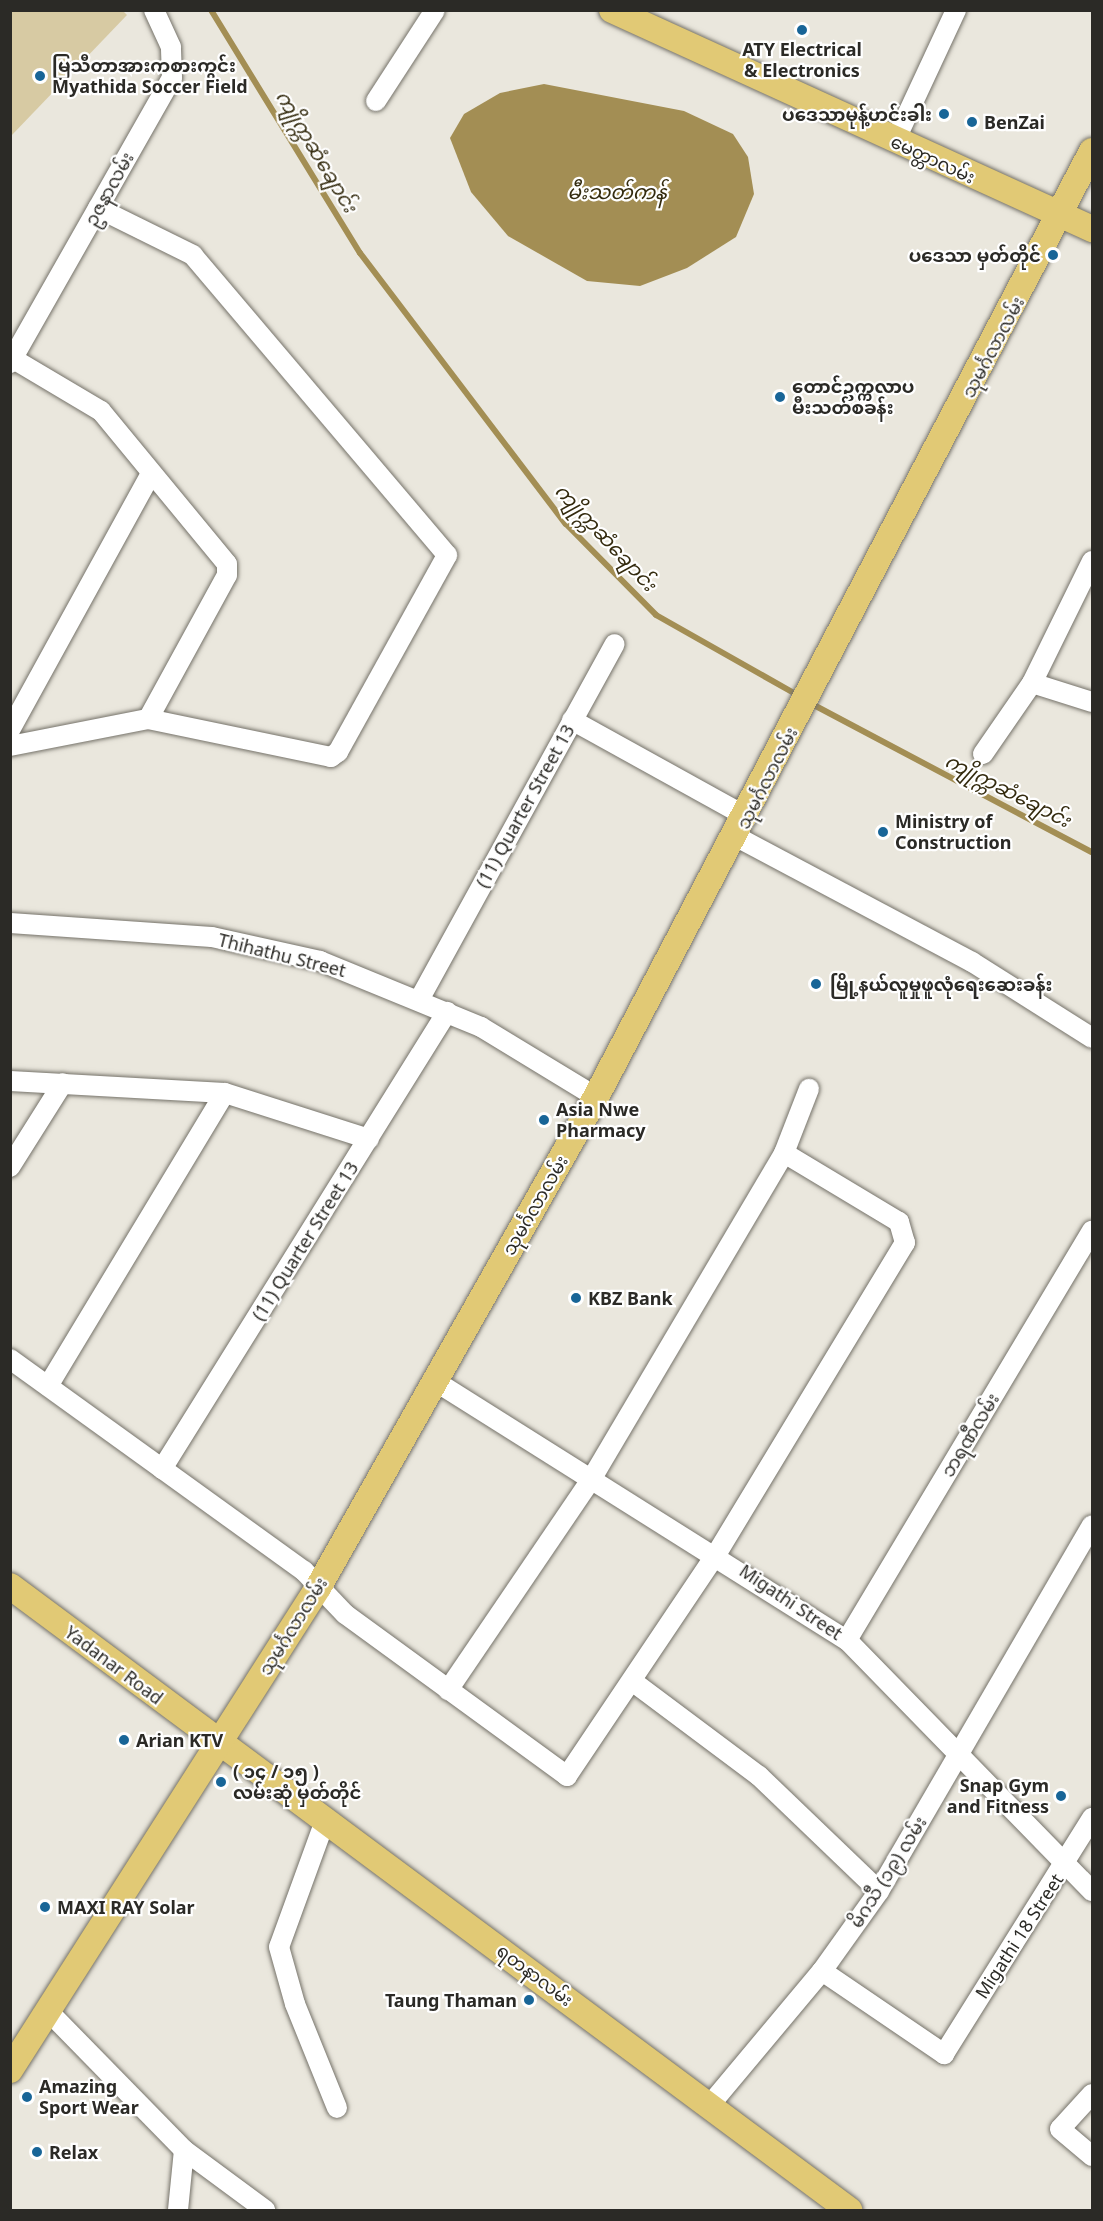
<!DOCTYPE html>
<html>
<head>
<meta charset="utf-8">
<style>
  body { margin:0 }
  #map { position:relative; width:1103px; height:2221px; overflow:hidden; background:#eae7dd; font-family:"Noto Sans","Noto Sans Myanmar",sans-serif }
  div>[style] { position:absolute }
  .green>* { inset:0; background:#d7caa3 }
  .water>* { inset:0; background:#a38e54 }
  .stream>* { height:6px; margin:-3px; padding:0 3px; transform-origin:3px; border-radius:3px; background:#a38e54 }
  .roads { filter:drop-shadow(0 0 2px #757269) drop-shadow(0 0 2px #757269) }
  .minor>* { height:20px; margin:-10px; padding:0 10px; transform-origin:10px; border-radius:10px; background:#fff }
  .major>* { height:26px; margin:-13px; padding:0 13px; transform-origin:13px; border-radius:13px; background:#e1c975 }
  .dots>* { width:16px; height:16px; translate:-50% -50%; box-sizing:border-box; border:3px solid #fff; border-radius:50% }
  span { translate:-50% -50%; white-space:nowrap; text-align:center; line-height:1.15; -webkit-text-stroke:4.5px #fff; paint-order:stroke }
  .poi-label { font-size:18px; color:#2b2a26; font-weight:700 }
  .left { translate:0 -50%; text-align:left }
  .right { translate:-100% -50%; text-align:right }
  .street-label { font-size:18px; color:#2b2a26 }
  .water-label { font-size:20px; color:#342b0f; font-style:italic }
  .frame { position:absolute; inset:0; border:12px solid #2b2a26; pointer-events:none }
</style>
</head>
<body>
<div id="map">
  <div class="green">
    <i style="clip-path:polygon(11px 10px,122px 10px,127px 15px,11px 136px)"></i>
  </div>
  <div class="water">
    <i style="clip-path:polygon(544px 84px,684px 111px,733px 134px,748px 157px,754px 194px,736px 237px,687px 268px,640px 286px,587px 281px,508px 236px,471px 192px,450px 138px,464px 114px,500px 93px)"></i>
  </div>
  <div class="stream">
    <i style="left:211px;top:10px;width:285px;rotate:58.5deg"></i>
    <i style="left:360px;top:253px;width:340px;rotate:52.8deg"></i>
    <i style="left:566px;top:524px;width:128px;rotate:45.3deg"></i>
    <i style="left:656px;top:615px;width:164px;rotate:29.5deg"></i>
    <i style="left:810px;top:703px;width:319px;rotate:27.9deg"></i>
  </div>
  <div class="roads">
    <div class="minor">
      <i style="left:376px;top:101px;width:108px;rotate:-57deg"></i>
      <i style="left:895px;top:141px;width:145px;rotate:-65deg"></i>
      <i style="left:10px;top:357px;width:106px;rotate:30.7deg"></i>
      <i style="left:101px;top:411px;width:198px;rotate:50.5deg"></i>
      <i style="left:227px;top:564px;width:11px;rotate:90deg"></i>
      <i style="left:227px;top:575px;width:164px;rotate:118.7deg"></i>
      <i style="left:10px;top:363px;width:328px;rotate:-60.4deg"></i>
      <i style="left:172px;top:78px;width:31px;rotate:-92deg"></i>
      <i style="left:171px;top:47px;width:41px;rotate:-114.7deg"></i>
      <i style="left:1032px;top:683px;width:63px;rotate:17.6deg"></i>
      <i style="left:572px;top:720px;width:200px;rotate:29deg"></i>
      <i style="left:10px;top:730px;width:292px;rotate:-61.2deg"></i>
      <i style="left:10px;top:746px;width:141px;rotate:-11.1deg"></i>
      <i style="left:148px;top:719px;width:187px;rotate:11.7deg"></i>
      <i style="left:331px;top:757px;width:9px;rotate:-36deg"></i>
      <i style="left:338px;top:752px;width:225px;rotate:-61deg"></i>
      <i style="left:447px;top:555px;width:393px;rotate:-130.3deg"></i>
      <i style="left:193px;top:255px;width:106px;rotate:-153.7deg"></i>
      <i style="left:983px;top:754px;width:86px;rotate:-55.4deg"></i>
      <i style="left:1032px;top:683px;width:136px;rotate:-63.8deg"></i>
      <i style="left:737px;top:837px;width:266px;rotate:28deg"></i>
      <i style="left:972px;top:962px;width:142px;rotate:32.3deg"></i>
      <i style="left:10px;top:923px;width:202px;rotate:4deg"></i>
      <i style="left:212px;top:937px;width:111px;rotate:12.5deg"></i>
      <i style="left:320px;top:961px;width:174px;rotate:22.3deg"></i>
      <i style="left:481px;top:1027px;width:135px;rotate:31.3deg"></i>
      <i style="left:419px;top:1000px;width:406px;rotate:-61.2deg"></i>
      <i style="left:10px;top:1081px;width:215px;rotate:3.2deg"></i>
      <i style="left:225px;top:1093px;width:151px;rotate:17.7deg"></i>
      <i style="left:10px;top:1167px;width:99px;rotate:-57.8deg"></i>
      <i style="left:10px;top:1359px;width:362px;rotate:35.8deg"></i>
      <i style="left:304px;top:1571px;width:59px;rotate:46.4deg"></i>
      <i style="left:345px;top:1614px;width:275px;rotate:36.1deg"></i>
      <i style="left:567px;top:1776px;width:269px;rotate:-56.1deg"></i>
      <i style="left:717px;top:1553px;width:363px;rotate:-58.8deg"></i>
      <i style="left:905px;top:1243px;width:22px;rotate:-106deg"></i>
      <i style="left:899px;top:1222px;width:134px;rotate:-149deg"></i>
      <i style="left:435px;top:1381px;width:487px;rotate:32.2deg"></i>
      <i style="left:847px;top:1640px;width:351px;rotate:45.7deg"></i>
      <i style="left:48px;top:1386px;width:342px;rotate:-58.9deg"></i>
      <i style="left:162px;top:1469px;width:539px;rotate:-58.05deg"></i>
      <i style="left:847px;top:1640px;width:477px;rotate:-59.1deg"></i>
      <i style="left:632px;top:1681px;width:159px;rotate:36.8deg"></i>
      <i style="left:759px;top:1776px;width:166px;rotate:43.8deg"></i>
      <i style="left:448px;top:1690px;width:256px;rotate:-55.8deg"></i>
      <i style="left:592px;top:1478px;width:377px;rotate:-59.4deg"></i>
      <i style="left:784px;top:1153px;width:69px;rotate:-68.7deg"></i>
      <i style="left:326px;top:1818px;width:137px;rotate:110deg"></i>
      <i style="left:279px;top:1947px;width:59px;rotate:74.3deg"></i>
      <i style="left:295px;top:2004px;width:112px;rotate:68deg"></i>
      <i style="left:822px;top:1971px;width:148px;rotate:34.2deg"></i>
      <i style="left:944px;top:2054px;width:279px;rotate:-57.9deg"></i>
      <i style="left:47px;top:2010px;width:196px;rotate:45.6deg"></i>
      <i style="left:184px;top:2150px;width:101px;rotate:36.5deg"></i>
      <i style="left:1092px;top:2094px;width:47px;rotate:132.4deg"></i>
      <i style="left:1060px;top:2129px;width:42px;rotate:40.2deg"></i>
      <i style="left:709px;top:2106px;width:176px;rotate:-50.1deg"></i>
      <i style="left:822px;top:1971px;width:98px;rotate:-54.5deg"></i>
      <i style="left:879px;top:1891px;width:423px;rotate:-59.8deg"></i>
      <i style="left:178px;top:2210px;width:60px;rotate:-84.3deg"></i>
    </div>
    <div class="major">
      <i style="left:612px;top:10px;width:528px;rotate:24.52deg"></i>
      <i style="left:10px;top:1586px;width:1046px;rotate:36.64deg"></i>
      <i style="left:10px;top:2070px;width:574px;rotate:-57.44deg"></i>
      <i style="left:319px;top:1586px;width:562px;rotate:-60.47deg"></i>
      <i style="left:596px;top:1097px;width:1068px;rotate:-62.33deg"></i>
    </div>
  </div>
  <div class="dots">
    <i style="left:802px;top:30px;background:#186597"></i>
    <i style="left:40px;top:76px;background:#186597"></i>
    <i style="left:944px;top:114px;background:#186597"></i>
    <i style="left:972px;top:122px;background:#186597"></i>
    <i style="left:1053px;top:255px;background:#186597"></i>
    <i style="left:780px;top:397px;background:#186597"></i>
    <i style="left:883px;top:832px;background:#186597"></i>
    <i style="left:816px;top:984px;background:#186597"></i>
    <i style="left:544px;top:1120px;background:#186597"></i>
    <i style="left:576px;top:1298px;background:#186597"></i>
    <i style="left:124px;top:1740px;background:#186597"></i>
    <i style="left:221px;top:1782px;background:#186597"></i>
    <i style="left:1061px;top:1796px;background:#186597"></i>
    <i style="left:45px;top:1907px;background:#186597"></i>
    <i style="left:529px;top:2000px;background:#186597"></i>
    <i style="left:27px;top:2097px;background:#186597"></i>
    <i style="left:37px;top:2152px;background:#186597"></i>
  </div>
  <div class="poi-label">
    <span style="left:802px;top:60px">ATY Electrical<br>&amp; Electronics</span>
    <span class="left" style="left:52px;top:76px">မြသီတာအားကစားကွင်း<br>Myathida Soccer Field</span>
    <span class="right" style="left:932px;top:114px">ပဒေသာမုန့်ဟင်းခါး</span>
    <span class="left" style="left:984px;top:122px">BenZai</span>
    <span class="right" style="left:1041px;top:255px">ပဒေသာ မှတ်တိုင်</span>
    <span class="left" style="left:792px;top:397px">တောင်ဥက္ကလာပ<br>မီးသတ်စခန်း</span>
    <span class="left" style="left:895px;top:832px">Ministry of<br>Construction</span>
    <span class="left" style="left:830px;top:984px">မြို့နယ်လူမှုဖူလုံရေးဆေးခန်း</span>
    <span class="left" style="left:556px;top:1120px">Asia Nwe<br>Pharmacy</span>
    <span class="left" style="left:588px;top:1298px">KBZ Bank</span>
    <span class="left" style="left:136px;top:1740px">Arian KTV</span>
    <span class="left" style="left:233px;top:1782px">( ၁၄ / ၁၅ )<br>လမ်းဆုံ မှတ်တိုင်</span>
    <span class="right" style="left:1049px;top:1796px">Snap Gym<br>and Fitness</span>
    <span class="left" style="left:57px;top:1907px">MAXI RAY Solar</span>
    <span class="right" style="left:517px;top:2000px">Taung Thaman</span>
    <span class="left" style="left:39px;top:2097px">Amazing<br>Sport Wear</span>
    <span class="left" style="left:49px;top:2152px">Relax</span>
  </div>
  <div class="street-label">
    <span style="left:933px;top:159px;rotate:25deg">မေတ္တာလမ်း</span>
    <span style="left:109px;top:189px;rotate:-61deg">ဥဇနာလမ်း</span>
    <span style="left:993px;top:347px;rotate:-62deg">သုမင်္ဂလာလမ်း</span>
    <span style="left:767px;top:778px;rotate:-63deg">သုမင်္ဂလာလမ်း</span>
    <span style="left:525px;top:806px;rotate:-61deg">(11) Quarter Street 13</span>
    <span style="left:282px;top:955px;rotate:14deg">Thihathu Street</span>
    <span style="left:535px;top:1205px;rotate:-60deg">သုမင်္ဂလာလမ်း</span>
    <span style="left:305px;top:1241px;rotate:-58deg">(11) Quarter Street 13</span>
    <span style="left:970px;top:1435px;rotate:-59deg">ဘရဏီလမ်း</span>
    <span style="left:791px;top:1602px;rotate:34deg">Migathi Street</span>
    <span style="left:293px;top:1626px;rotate:-58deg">သုမင်္ဂလာလမ်း</span>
    <span style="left:114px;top:1665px;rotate:37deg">Yadanar Road</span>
    <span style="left:888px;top:1872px;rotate:-58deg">မိဂသီ (၁၉) လမ်း</span>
    <span style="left:1019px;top:1936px;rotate:-57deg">Migathi 18 Street</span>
    <span style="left:535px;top:1975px;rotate:37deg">ရတနာလမ်း</span>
  </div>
  <div class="water-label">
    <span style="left:317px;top:151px;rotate:59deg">ကျိုက္ကဆံချောင်း</span>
    <span style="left:617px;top:191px">မီးသတ်ကန်</span>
    <span style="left:606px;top:537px;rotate:47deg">ကျိုက္ကဆံချောင်း</span>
    <span style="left:1008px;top:790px;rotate:27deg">ကျိုက္ကဆံချောင်း</span>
  </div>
  <div class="frame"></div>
</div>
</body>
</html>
